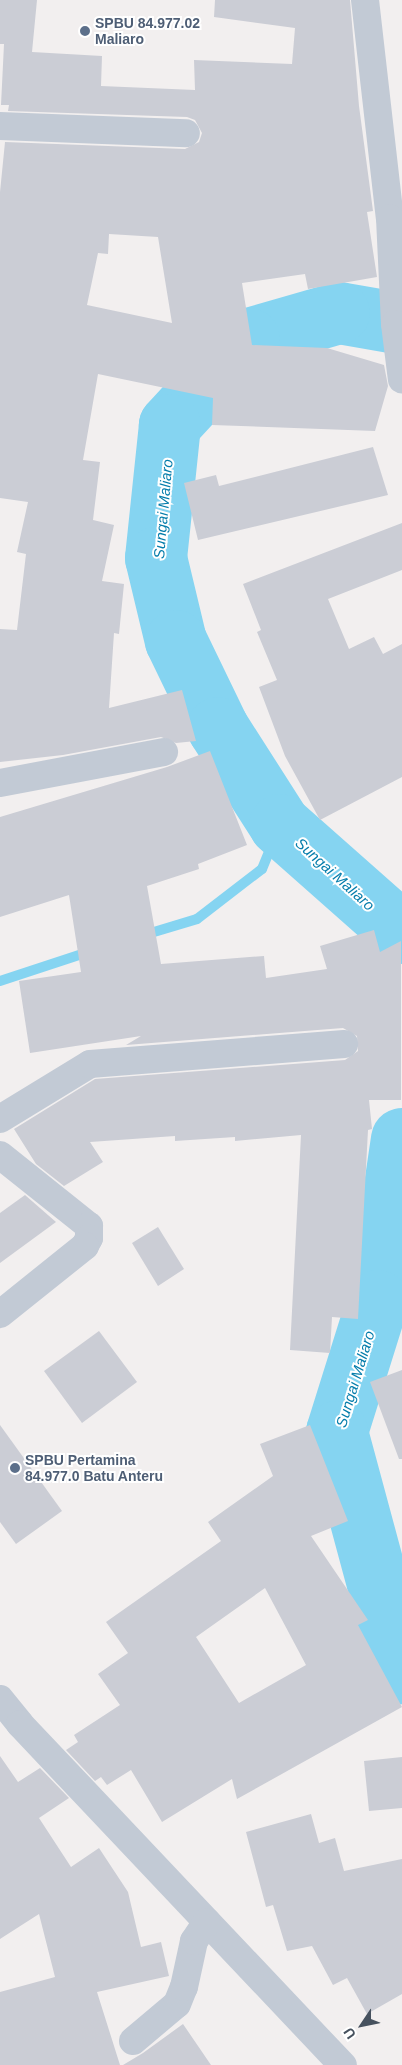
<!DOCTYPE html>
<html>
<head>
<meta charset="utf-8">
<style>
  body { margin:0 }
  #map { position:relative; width:402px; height:2065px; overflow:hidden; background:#f2efef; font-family:Helvetica,sans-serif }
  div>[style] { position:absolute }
  .stream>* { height:10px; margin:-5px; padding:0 5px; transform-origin:5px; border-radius:5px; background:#85d4f1 }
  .river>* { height:62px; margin:-31px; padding:0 31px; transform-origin:31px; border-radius:31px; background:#85d4f1 }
  .building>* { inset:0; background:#cbcdd5 }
  .minor>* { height:28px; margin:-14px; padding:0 14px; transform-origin:14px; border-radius:14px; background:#c2cad5 }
  .dots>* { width:14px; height:14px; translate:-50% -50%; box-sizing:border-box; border:2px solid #fff; border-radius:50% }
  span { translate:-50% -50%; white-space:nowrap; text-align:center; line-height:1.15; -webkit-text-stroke:4px #fff; paint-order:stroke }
  .service-label { font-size:14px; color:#4e5e75; font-weight:700 }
  .left { translate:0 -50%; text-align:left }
  .water-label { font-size:15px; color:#057dab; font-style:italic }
  .north { position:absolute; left:337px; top:2000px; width:50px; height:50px; -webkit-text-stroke:4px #fff; paint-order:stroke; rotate:236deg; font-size:14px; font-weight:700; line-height:20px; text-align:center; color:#46515e }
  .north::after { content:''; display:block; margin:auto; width:18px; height:22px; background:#46515e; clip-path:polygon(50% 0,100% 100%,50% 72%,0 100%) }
</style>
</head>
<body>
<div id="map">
  <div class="stream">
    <i style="left:144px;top:935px;width:55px;rotate:-16.8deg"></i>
    <i style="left:197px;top:919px;width:82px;rotate:-37.6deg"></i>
    <i style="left:262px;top:869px;width:48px;rotate:-67.8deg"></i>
    <i style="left:0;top:981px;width:96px;rotate:-18.2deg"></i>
  </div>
  <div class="river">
    <i style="left:402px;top:324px;width:64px;rotate:-170.1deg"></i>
    <i style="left:339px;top:313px;width:94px;rotate:163.9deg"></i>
    <i style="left:249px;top:339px;width:117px;rotate:132.6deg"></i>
    <i style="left:170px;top:425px;width:134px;rotate:96deg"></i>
    <i style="left:156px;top:558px;width:85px;rotate:76.5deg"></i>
    <i style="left:176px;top:641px;width:97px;rotate:64.2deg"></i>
    <i style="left:218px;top:728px;width:115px;rotate:57.4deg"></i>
    <i style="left:280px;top:825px;width:163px;rotate:41.5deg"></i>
    <i style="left:402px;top:1139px;width:164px;rotate:98.4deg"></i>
    <i style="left:378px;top:1301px;width:137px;rotate:107.4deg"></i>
    <i style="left:337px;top:1432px;width:250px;rotate:74.9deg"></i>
  </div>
  <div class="building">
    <i style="clip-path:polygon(evenodd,0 0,37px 0,32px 52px,102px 56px,101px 86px,195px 90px,194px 60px,292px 64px,295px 28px,214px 17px,215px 0,350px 0,359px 106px,373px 211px,367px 212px,377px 277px,308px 289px,305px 274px,242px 283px,252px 345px,327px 348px,384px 365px,388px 386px,375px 431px,212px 425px,213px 398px,98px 374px,83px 460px,100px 462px,93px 520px,114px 525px,102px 581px,124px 584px,119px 634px,114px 633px,109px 708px,182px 690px,196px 741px,176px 743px,161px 737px,63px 755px,0 762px,0 629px,17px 630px,26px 554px,17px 552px,28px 502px,0 498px,0 192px,5px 142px,185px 149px,199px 142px,202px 133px,195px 120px,187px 117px,8px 111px,9px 105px,1px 105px,4px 44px,0 44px,0 0,109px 234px,158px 237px,172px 323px,87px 305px,98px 253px,108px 254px,109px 234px)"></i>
    <i style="clip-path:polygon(373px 447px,388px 495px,198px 540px,184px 483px,216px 475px,219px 486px)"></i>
    <i style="clip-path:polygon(402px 523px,402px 570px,328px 599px,349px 649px,374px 637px,383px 654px,402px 644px,402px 777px,320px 820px,285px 756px,259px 687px,277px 680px,257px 632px,261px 630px,243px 584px)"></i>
    <i style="clip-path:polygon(210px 751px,247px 845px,198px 864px,199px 869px,147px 886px,161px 964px,264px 956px,266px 978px,327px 969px,320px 946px,374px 930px,380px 952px,401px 941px,401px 1100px,369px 1100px,372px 1129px,368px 1130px,358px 1319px,332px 1317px,330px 1353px,290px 1350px,301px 1135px,235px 1141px,235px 1137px,175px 1141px,175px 1136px,90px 1142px,103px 1162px,64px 1186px,36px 1164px,14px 1129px,95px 1079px,345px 1060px,358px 1051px,357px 1036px,343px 1028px,126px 1045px,141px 1036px,30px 1053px,19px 981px,81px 972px,69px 895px,0 917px,0 817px,167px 767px)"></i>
    <i style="clip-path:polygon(25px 1195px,56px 1222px,0 1263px,0 1213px)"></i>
    <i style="clip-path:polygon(158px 1227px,184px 1269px,158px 1286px,132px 1243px)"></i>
    <i style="clip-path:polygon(99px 1331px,137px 1382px,82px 1423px,44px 1371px)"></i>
    <i style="clip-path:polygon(402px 1370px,402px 1459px,399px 1459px,370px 1382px)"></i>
    <i style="clip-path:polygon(0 1425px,62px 1511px,16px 1544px,0 1522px)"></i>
    <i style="clip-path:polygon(evenodd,310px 1425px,348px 1521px,311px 1536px,368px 1620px,358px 1625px,402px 1707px,237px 1799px,232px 1779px,162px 1822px,131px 1770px,107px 1785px,101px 1777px,95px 1781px,66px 1750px,78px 1742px,74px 1735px,120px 1705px,98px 1674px,128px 1653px,106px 1622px,221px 1541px,208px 1522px,273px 1476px,260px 1444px,310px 1425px,265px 1588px,306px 1665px,239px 1703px,196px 1637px,265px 1588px)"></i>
    <i style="clip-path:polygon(0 1756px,18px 1782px,40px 1768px,69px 1798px,39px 1818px,71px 1867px,99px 1848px,128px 1892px,141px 1947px,161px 1942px,169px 1976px,97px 1992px,120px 2065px,0 2065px,0 1992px,55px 1977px,39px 1914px,0 1939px)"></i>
    <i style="clip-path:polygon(402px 1757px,402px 1808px,369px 1811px,364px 1761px)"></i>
    <i style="clip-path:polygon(311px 1814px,319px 1843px,335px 1838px,344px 1871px,402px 1859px,402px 1994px,367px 2014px,347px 1978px,333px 1985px,312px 1946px,287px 1951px,273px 1905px,266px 1907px,246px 1832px)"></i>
    <i style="clip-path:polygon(183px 2024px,211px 2065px,123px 2065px,143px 2053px)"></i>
  </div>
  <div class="minor">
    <i style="left:365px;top:0;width:219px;rotate:83.5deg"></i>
    <i style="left:390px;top:218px;width:106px;rotate:87.3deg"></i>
    <i style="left:395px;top:324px;width:56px;rotate:82.9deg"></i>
    <i style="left:0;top:126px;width:186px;rotate:2.2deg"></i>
    <i style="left:0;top:783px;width:167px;rotate:-10.7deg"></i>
    <i style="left:0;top:1119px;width:105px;rotate:-31.4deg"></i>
    <i style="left:90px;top:1064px;width:255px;rotate:-4.5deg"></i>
    <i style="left:0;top:1155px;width:114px;rotate:38.6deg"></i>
    <i style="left:89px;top:1226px;width:12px;rotate:90deg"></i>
    <i style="left:89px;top:1238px;width:9px;rotate:117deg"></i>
    <i style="left:85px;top:1246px;width:109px;rotate:141.3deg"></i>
    <i style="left:0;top:1699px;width:32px;rotate:51deg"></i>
    <i style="left:20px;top:1724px;width:470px;rotate:46.6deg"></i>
    <i style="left:133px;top:2041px;width:57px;rotate:-40.1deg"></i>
    <i style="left:177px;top:2004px;width:18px;rotate:-68deg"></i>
    <i style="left:184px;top:1987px;width:47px;rotate:-77.7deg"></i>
    <i style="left:194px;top:1941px;width:23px;rotate:-56deg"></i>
  </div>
  <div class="dots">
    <i style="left:85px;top:31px;background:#5c6f8a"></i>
    <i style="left:15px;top:1468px;background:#5c6f8a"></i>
  </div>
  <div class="service-label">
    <span class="left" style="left:95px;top:31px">SPBU 84.977.02<br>Maliaro</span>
    <span class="left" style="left:25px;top:1468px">SPBU Pertamina<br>84.977.0 Batu Anteru</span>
  </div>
  <div class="water-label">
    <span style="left:163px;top:509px;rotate:-85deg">Sungai Maliaro</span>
    <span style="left:335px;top:874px;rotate:42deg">Sungai Maliaro</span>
    <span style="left:355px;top:1379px;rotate:-73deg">Sungai Maliaro</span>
  </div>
  <div class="north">U</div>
</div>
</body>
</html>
